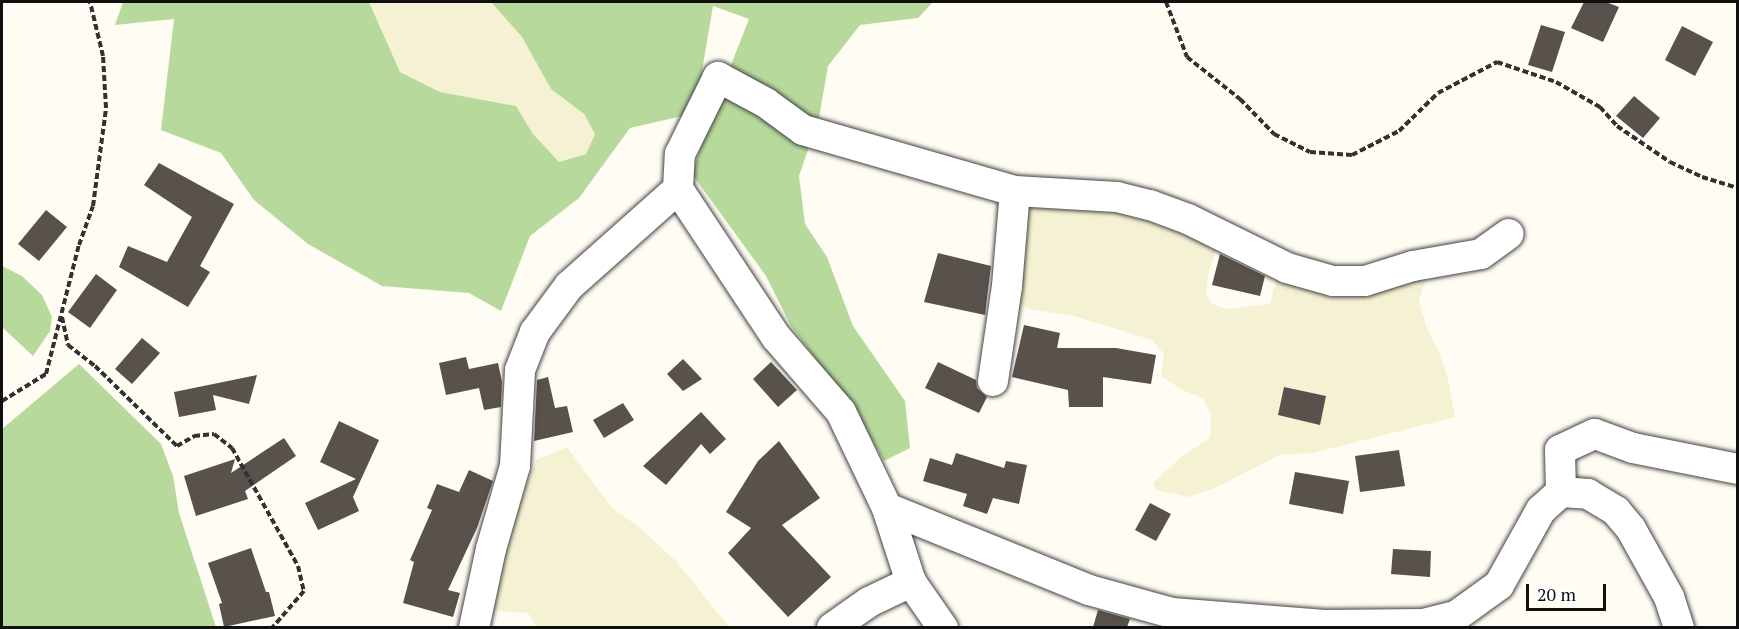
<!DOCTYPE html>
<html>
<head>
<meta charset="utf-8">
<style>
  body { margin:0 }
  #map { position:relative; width:1739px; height:629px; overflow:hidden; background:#fffcf3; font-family:"PT Serif",serif }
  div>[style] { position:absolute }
  .farmland>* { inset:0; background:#f5f2d3 }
  .forest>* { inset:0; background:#b7da9c }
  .building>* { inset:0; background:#58514c }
  .path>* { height:4px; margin-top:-2px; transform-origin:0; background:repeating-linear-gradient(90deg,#323232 0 6px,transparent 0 9px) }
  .roads { filter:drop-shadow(0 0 2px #434343) drop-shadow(0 0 2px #434343) }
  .minor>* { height:30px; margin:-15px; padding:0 15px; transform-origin:15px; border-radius:15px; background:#fff }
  span { translate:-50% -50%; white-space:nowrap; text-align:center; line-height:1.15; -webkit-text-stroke:6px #fff; paint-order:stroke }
  .frame { position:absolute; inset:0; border:3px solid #101010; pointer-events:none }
  .scale { position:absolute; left:1526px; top:584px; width:80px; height:27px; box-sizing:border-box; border:3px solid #101010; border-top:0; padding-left:8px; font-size:18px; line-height:21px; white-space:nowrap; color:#101010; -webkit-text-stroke:4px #fff; paint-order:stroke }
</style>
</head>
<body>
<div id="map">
  <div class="farmland">
    <i style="clip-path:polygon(369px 2px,491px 2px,522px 37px,551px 89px,584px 114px,595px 134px,586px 154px,559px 162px,533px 134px,516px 106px,440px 92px,400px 72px)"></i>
    <i style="clip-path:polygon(1021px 201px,1122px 210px,1218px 243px,1208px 275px,1206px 295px,1212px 304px,1227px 309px,1270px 304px,1278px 272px,1428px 272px,1419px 300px,1426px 326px,1439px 352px,1448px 379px,1455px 417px,1313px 453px,1280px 455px,1213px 489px,1188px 497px,1156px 490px,1153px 483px,1181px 457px,1210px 438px,1211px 416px,1203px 398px,1182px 390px,1161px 376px,1164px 354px,1152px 340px,1074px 316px,1029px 309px,1015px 301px)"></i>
    <i style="clip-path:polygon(567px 447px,612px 508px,639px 527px,677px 562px,729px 627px,537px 627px,528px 613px,488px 610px,495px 573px,536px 460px)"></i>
  </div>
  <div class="forest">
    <i style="clip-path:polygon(123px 2px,369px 2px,400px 72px,440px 92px,516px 106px,533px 134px,559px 162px,586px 154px,595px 134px,584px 114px,551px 89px,522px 37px,491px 2px,933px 2px,918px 18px,860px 25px,828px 66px,819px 118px,799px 176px,805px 224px,827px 257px,853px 326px,905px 401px,910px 448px,884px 461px,860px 418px,791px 326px,766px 276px,692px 174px,713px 111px,749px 19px,713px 6px,697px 100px,682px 116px,630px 128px,579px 198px,530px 236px,501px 311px,469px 293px,382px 286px,308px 244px,254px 200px,221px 153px,161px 130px,174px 19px,115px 25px)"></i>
    <i style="clip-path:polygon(2px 266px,22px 276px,42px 295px,52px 317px,50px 331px,33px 356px,2px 327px)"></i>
    <i style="clip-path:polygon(79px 364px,161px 444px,173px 476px,179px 513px,216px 627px,2px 627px,2px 429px)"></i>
  </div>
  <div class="building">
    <i style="clip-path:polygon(1584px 2px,1606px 2px,1619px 7px,1603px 42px,1571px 28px)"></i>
    <i style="clip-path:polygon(1541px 25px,1565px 32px,1552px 72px,1528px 65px)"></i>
    <i style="clip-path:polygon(1682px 26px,1713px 42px,1695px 76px,1665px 60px)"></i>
    <i style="clip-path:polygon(1634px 96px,1660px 118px,1643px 138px,1616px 116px)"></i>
    <i style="clip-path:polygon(159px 163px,234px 204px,200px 266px,210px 272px,188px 307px,119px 267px,128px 246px,167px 262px,192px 217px,144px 185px)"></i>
    <i style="clip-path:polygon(46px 210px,67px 227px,39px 261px,18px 244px)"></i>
    <i style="clip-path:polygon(938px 253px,991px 266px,985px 315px,924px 302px)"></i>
    <i style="clip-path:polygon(1220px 254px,1265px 276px,1260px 296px,1212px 285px)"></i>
    <i style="clip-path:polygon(96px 274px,117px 290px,90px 328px,68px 312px)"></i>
    <i style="clip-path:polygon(1024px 325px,1060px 333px,1057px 348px,1116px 348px,1156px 355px,1151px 384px,1103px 377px,1103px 407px,1069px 407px,1068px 390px,1012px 377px)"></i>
    <i style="clip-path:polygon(142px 338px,160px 353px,132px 384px,115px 369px)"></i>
    <i style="clip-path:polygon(466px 357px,469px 369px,498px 363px,502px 382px,501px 407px,484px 410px,479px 388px,446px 395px,439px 363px)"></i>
    <i style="clip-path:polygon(683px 359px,702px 379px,683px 391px,667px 374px)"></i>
    <i style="clip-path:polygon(771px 362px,797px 390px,778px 407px,753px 379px)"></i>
    <i style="clip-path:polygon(938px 362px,976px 380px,977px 388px,987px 397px,979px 413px,925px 388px)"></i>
    <i style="clip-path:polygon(257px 375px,249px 404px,213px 395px,216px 410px,179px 417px,174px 392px)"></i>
    <i style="clip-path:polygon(548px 377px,555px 408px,567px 406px,573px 432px,534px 441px,537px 380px)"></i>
    <i style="clip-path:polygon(1284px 387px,1326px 396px,1320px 425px,1278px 415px)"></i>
    <i style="clip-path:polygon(623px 403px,634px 420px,604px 438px,593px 420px)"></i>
    <i style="clip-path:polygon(701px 412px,726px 439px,710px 454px,701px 444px,666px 485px,643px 466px)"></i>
    <i style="clip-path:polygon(339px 421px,379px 440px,353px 497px,359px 511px,318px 530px,305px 503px,356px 479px,320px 462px)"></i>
    <i style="clip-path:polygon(284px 438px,296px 456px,245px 491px,248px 499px,196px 516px,184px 476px,235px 459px,231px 473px)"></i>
    <i style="clip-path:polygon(779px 441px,820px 498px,782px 525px,831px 577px,788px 617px,728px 553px,751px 528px,726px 512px,758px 461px)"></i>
    <i style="clip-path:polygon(1399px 450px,1405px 486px,1360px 492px,1355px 456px)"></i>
    <i style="clip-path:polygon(956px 453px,1004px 468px,1006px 461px,1027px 465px,1019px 504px,993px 498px,987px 514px,963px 506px,967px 494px,923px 481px,930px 458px,952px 465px)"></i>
    <i style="clip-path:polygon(469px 470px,493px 481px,477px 528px,448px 590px,460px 593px,453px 617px,403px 603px,414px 562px,410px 560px,432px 510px,427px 508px,437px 484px,459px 492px)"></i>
    <i style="clip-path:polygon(1295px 472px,1349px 481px,1343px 514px,1289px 504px)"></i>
    <i style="clip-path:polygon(1150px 503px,1171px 514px,1156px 541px,1135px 530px)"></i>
    <i style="clip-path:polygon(251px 548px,266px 592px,269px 592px,275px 616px,224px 627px,219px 604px,222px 603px,208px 563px)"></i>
    <i style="clip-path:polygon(1393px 549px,1431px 551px,1430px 577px,1391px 574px)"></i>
    <i style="clip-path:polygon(1098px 610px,1130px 619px,1127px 627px,1093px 627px)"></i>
  </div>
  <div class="path">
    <i style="left:1166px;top:2px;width:59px;rotate:69.1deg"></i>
    <i style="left:1187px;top:57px;width:68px;rotate:38.4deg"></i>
    <i style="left:1240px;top:99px;width:49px;rotate:45.8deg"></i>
    <i style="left:1274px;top:134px;width:40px;rotate:26.6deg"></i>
    <i style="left:1310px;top:152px;width:42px;rotate:4.1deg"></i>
    <i style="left:1352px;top:155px;width:53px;rotate:-27.1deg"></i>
    <i style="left:1399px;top:131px;width:54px;rotate:-44.3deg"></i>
    <i style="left:1438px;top:93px;width:67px;rotate:-27.7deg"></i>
    <i style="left:1497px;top:62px;width:62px;rotate:18.7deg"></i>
    <i style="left:1556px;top:82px;width:51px;rotate:29.6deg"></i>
    <i style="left:1600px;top:107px;width:25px;rotate:48deg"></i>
    <i style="left:1617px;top:126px;width:64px;rotate:34.2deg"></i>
    <i style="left:1670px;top:162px;width:35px;rotate:25deg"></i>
    <i style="left:1702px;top:177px;width:38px;rotate:17deg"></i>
    <i style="left:62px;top:317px;width:29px;rotate:78deg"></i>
    <i style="left:68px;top:345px;width:34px;rotate:38deg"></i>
    <i style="left:95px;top:366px;width:115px;rotate:44.3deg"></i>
    <i style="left:177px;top:446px;width:20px;rotate:-30deg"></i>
    <i style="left:194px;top:436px;width:20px;rotate:-6deg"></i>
    <i style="left:214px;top:434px;width:23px;rotate:38deg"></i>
    <i style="left:232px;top:448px;width:135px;rotate:60.8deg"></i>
    <i style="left:298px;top:566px;width:26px;rotate:77deg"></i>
    <i style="left:304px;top:591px;width:49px;rotate:130.9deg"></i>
    <i style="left:2px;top:401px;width:52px;rotate:-31.5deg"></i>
    <i style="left:46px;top:374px;width:133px;rotate:-75.7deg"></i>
    <i style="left:79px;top:245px;width:41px;rotate:-70.3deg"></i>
    <i style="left:93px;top:206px;width:99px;rotate:-82.4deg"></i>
    <i style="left:106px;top:108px;width:52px;rotate:-93.3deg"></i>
    <i style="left:103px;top:56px;width:56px;rotate:-103.5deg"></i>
  </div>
  <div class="roads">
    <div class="minor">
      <i style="left:993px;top:381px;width:96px;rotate:-81.6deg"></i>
      <i style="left:1007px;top:286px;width:95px;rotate:-85.2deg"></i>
      <i style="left:1561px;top:492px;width:42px;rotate:-91.4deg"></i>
      <i style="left:1560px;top:450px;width:38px;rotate:-25deg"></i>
      <i style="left:1595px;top:434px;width:40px;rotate:20.2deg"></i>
      <i style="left:1633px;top:448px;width:107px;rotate:11.3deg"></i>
      <i style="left:887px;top:508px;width:218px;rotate:22.1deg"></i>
      <i style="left:1089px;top:590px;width:86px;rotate:15.5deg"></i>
      <i style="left:1172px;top:613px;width:153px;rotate:4.5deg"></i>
      <i style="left:1325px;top:625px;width:98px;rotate:-0.6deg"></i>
      <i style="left:1423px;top:624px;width:34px;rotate:-14deg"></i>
      <i style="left:1456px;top:616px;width:53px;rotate:-35.8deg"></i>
      <i style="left:1499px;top:585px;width:86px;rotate:-60.8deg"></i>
      <i style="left:1541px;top:510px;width:27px;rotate:-42deg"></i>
      <i style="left:1561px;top:492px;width:27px;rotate:4deg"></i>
      <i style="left:1588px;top:494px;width:33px;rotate:31deg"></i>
      <i style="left:1616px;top:511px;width:23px;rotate:50deg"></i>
      <i style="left:1631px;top:529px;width:78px;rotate:60.8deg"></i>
      <i style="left:1669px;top:597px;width:33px;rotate:72deg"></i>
      <i style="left:474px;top:628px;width:81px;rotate:-77.9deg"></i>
      <i style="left:491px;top:549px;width:86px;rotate:-73.9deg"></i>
      <i style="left:515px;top:466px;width:96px;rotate:-87deg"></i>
      <i style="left:520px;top:370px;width:41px;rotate:-68.5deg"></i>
      <i style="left:535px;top:332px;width:57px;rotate:-53.5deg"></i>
      <i style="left:569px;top:286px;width:146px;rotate:-41.7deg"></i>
      <i style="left:832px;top:628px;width:45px;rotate:-35.1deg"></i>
      <i style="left:869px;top:602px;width:47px;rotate:-25.5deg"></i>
      <i style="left:943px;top:628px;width:56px;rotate:-124.8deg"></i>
      <i style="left:911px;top:582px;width:78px;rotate:-108deg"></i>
      <i style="left:887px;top:508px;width:106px;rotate:-115.6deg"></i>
      <i style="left:841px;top:412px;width:99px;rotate:-130.9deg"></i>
      <i style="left:776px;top:337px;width:178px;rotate:-123.5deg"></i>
      <i style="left:678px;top:189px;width:35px;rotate:-87deg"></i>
      <i style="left:680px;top:154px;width:86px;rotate:-63.7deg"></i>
      <i style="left:718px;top:77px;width:55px;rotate:28.4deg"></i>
      <i style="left:766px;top:103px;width:46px;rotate:36.1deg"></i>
      <i style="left:803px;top:130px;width:221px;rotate:16.1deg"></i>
      <i style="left:1015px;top:191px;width:102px;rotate:3.4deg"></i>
      <i style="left:1117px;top:197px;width:34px;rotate:14deg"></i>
      <i style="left:1150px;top:205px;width:40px;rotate:20.2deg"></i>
      <i style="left:1188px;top:219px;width:110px;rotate:26.3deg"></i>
      <i style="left:1287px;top:268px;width:48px;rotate:15.8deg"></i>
      <i style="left:1333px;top:281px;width:32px"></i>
      <i style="left:1365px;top:281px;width:50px;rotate:-17.4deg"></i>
      <i style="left:1413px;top:266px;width:69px;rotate:-10deg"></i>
      <i style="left:1481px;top:254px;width:34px;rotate:-36deg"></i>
    </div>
  </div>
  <div class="frame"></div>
  <div class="scale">20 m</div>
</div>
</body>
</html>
